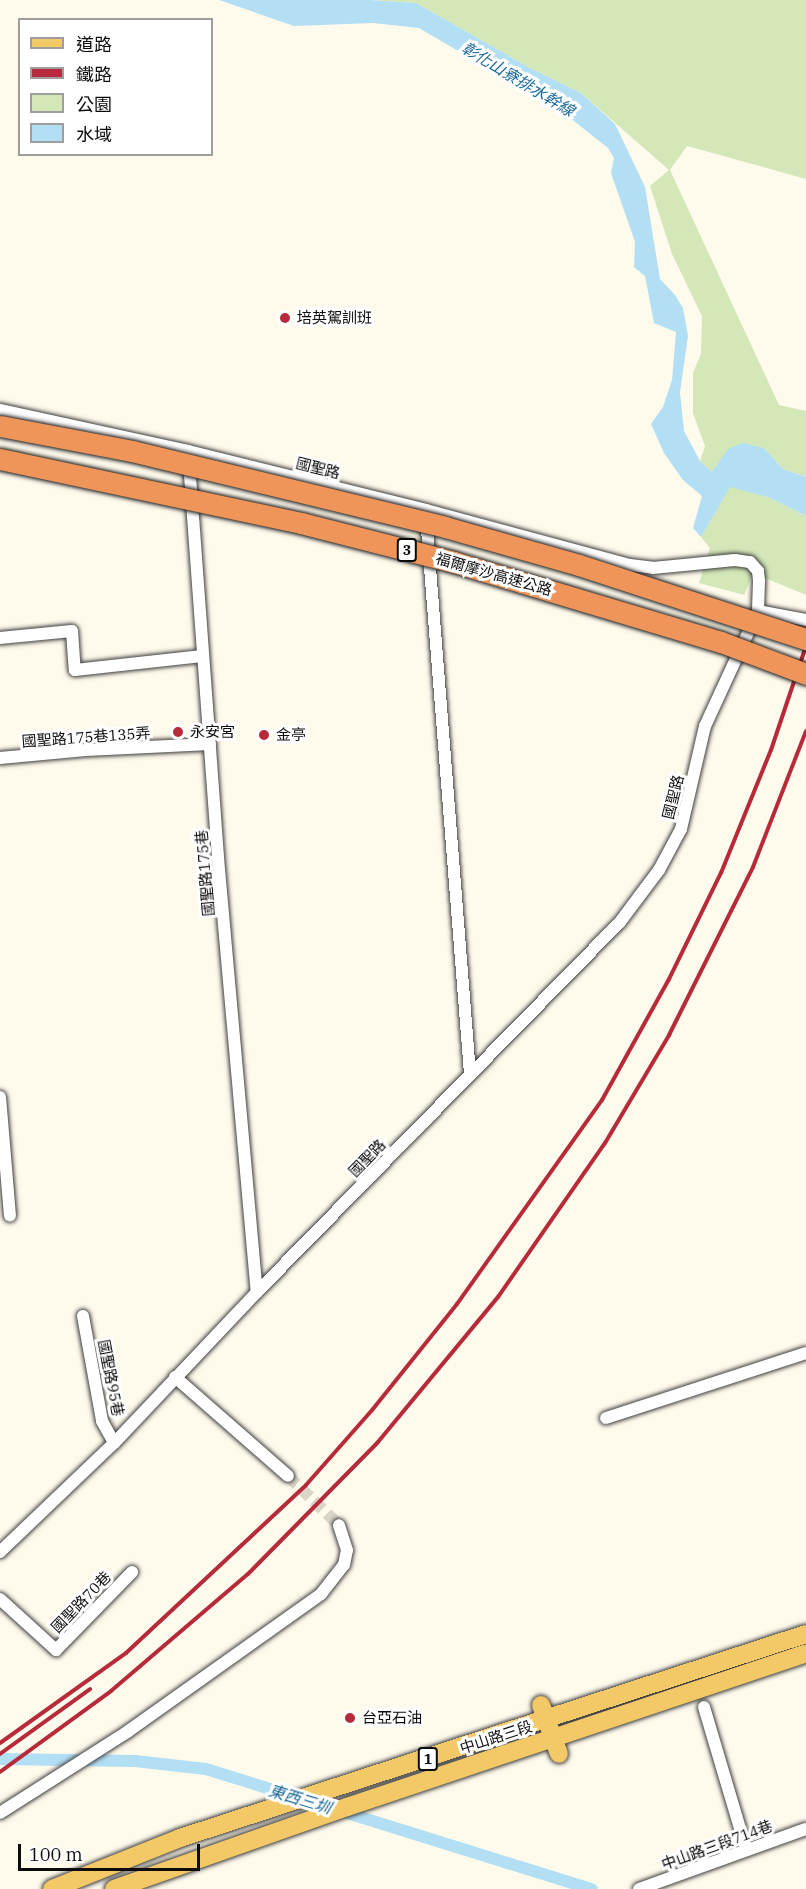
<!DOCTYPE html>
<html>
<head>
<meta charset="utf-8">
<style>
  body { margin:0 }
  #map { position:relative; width:806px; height:1889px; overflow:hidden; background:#fefaec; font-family:"IBM Plex Serif","Noto Sans TC",serif }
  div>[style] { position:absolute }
  .green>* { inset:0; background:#d3e7b8 }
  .water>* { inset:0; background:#b3dff4 }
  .canal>* { height:12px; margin:-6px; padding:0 6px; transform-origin:6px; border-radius:6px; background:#b3dff4 }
  .minor-tunnel>* { height:12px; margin-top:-6px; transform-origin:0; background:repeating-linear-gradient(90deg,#dad6ca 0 12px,transparent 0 18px) }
  .roads { filter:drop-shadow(0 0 2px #3f3f3f) drop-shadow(0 0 2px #3f3f3f) }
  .minor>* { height:12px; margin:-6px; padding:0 6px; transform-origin:6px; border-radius:6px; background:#fff }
  .primary>* { height:18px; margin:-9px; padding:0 9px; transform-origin:9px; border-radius:9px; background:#f3c967 }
  .rail>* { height:4px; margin:-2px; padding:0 2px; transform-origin:2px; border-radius:2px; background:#b72a39 }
  .bridges { filter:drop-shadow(0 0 2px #1d1d1d) drop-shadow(0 0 2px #1d1d1d) }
  .motorway-bridge>* { height:21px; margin:-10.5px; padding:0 10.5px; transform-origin:10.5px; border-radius:10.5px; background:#ef955a }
  .dots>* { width:16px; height:16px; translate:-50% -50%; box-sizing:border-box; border:3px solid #fff; border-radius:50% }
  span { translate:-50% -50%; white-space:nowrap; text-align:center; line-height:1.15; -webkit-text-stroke:6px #fff; paint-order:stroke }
  .shield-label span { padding:2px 4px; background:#fff; border:2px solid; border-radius:4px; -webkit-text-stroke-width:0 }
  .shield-label { font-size:14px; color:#0c0c0c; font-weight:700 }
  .poi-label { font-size:15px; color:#0c0c0c }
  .left { translate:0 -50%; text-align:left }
  .street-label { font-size:15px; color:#0c0c0c }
  .water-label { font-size:16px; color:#1b6999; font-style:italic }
  .legend { position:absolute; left:18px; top:18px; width:195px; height:138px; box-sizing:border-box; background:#fff; border:2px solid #9e9e9e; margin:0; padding:8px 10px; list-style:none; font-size:18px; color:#0c0c0c }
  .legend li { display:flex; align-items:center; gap:12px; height:30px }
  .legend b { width:30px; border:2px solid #9e9e9e }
  .scale { position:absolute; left:18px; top:1844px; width:182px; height:27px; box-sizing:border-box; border:3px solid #0c0c0c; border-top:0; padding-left:8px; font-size:18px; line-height:21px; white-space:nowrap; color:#0c0c0c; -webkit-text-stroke:4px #fff; paint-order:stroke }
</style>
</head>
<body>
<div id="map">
  <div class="green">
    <i style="clip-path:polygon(370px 0,806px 0,806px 179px,687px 146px,670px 170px,779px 405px,806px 411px,806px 477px,783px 469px,764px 448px,712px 472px,700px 461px,705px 446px,693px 413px,693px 373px,701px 354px,702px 316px,672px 254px,650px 186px,669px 170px,581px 93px,530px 68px,416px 3px)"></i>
    <i style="clip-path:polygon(730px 486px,768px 497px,806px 516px,806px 595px,753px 573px,744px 595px,699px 583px,710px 548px,701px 537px)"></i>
  </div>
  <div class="water">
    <i style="clip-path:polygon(219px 0,370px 0,416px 3px,530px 68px,581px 93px,615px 124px,645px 187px,660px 279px,675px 295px,683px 308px,688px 336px,680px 392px,684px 431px,700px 461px,712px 472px,728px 449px,743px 443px,764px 448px,783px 469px,806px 477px,806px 516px,768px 497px,730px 487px,701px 537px,693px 528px,702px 496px,683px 480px,664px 453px,651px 424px,663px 407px,672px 380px,676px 332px,654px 323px,645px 276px,634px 267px,635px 242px,611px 173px,614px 158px,608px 148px,550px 102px,516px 85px,419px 28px,373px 23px,294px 26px)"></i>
  </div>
  <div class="canal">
    <i style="left:0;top:1759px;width:135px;rotate:0.8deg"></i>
    <i style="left:135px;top:1761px;width:71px;rotate:6.4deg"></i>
    <i style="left:206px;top:1769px;width:404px;rotate:17.3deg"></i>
  </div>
  <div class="minor-tunnel">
    <i style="left:288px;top:1476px;width:71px;rotate:43.9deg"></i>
  </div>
  <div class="roads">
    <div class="minor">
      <i style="left:0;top:410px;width:192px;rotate:12.3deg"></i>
      <i style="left:188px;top:451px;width:245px;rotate:13.9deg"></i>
      <i style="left:426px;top:510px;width:211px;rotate:15.1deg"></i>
      <i style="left:630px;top:565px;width:23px;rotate:7deg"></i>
      <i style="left:653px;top:568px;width:82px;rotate:-5.6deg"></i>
      <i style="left:735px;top:560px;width:15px;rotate:8deg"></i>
      <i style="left:750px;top:562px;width:12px;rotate:48deg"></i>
      <i style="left:758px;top:571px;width:10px;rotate:84deg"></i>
      <i style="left:759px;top:581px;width:30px;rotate:92deg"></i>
      <i style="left:758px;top:611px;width:127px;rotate:114.7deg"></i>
      <i style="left:705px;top:726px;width:106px;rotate:103.1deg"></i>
      <i style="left:681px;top:829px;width:47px;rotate:118.2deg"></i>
      <i style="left:659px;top:870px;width:65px;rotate:126.9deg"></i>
      <i style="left:620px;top:922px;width:518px;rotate:134.45deg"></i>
      <i style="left:257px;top:1292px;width:208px;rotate:133.4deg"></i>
      <i style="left:114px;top:1443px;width:158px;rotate:136.3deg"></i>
      <i style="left:189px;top:462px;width:397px;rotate:85.8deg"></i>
      <i style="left:218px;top:858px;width:436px;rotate:84.9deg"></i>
      <i style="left:426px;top:517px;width:559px;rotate:85.48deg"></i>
      <i style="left:758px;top:611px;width:49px;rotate:10.6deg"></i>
      <i style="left:0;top:638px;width:72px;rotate:-5.6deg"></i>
      <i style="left:72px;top:631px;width:39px;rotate:86deg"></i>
      <i style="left:75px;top:670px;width:128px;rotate:-6.3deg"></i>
      <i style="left:0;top:758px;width:86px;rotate:-5.3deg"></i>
      <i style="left:86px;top:750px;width:124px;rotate:-2.8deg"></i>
      <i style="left:0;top:1097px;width:119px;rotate:85.2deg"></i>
      <i style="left:83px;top:1316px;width:107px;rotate:79.7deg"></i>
      <i style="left:102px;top:1421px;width:25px;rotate:61deg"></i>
      <i style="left:175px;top:1377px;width:150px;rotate:41.2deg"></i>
      <i style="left:606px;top:1418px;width:210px;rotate:-18deg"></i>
      <i style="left:0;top:1599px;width:76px;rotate:42.3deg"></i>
      <i style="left:56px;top:1650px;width:109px;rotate:-45.7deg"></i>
      <i style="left:704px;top:1707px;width:148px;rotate:73.5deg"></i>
      <i style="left:0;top:1813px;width:151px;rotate:-32.5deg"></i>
      <i style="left:127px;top:1732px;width:238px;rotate:-35.4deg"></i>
      <i style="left:321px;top:1594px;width:37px;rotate:-52deg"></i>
      <i style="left:344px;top:1565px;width:15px;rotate:-79deg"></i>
      <i style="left:347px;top:1550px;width:26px;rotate:-108deg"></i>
      <i style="left:639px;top:1889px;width:177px;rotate:-19.8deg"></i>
    </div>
    <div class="primary">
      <i style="left:541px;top:1705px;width:52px;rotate:69.8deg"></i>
      <i style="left:52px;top:1889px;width:138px;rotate:-21.7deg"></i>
      <i style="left:180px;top:1838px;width:658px;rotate:-18.05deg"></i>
      <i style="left:114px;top:1889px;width:247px;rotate:-19.4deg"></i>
      <i style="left:347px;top:1807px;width:484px;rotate:-18.5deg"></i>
    </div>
  </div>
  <div class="rail">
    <i style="left:0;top:1743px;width:155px;rotate:-35.5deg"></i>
    <i style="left:126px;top:1653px;width:246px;rotate:-43deg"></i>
    <i style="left:306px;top:1485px;width:101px;rotate:-48.6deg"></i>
    <i style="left:373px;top:1409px;width:134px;rotate:-51.3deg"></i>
    <i style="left:457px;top:1304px;width:250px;rotate:-54.6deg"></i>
    <i style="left:602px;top:1100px;width:138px;rotate:-61deg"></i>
    <i style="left:669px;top:979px;width:118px;rotate:-63.9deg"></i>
    <i style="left:721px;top:873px;width:133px;rotate:-67.9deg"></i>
    <i style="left:771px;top:750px;width:110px;rotate:-71.4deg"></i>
    <i style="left:0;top:1754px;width:111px;rotate:-35.8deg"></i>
    <i style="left:0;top:1772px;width:137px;rotate:-36.1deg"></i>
    <i style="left:111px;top:1691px;width:180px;rotate:-40.5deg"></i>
    <i style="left:248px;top:1574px;width:185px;rotate:-45.4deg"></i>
    <i style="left:378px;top:1442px;width:188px;rotate:-50.4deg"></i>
    <i style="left:498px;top:1297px;width:188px;rotate:-55.2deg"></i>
    <i style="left:605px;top:1143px;width:126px;rotate:-59.3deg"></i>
    <i style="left:669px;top:1035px;width:188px;rotate:-63.4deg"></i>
    <i style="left:753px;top:867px;width:146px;rotate:-68.7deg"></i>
  </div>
  <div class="bridges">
    <div class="motorway-bridge">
      <i style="left:0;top:426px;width:134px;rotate:10.7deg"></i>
      <i style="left:132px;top:451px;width:322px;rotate:13.6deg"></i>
      <i style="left:445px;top:527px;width:139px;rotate:15.8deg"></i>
      <i style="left:579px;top:565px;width:239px;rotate:18.1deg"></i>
      <i style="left:0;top:459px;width:308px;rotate:12deg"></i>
      <i style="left:301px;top:523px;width:158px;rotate:14.3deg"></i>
      <i style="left:454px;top:562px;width:279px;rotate:16.7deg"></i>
      <i style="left:721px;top:642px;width:91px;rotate:20.6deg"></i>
    </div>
  </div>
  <div class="dots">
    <i style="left:285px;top:318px;background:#b72a39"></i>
    <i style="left:178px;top:732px;background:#b72a39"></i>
    <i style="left:264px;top:735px;background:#b72a39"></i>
    <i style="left:350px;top:1718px;background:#b72a39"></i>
  </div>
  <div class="shield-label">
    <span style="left:407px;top:550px">3</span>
    <span style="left:428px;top:1759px">1</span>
  </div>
  <div class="poi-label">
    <span class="left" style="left:297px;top:318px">培英駕訓班</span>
    <span class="left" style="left:190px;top:732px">永安宮</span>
    <span class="left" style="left:276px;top:735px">金亭</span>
    <span class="left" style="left:362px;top:1718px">台亞石油</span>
  </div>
  <div class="street-label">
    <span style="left:318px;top:468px;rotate:14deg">國聖路</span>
    <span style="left:494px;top:574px;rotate:16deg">福爾摩沙高速公路</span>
    <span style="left:86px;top:737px;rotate:-4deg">國聖路175巷135弄</span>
    <span style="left:673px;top:797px;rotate:-76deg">國聖路</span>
    <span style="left:205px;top:873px;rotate:-95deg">國聖路175巷</span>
    <span style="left:367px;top:1158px;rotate:-46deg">國聖路</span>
    <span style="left:111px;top:1378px;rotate:79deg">國聖路95巷</span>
    <span style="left:81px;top:1602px;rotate:-46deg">國聖路70巷</span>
    <span style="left:496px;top:1737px;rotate:-18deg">中山路三段</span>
    <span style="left:717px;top:1845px;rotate:-20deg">中山路三段714巷</span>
  </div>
  <div class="water-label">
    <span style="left:518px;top:79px;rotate:31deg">彰化山寮排水幹線</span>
    <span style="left:300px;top:1799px;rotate:17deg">東西三圳</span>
  </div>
  <ul class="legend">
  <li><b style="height:8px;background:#f3c967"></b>道路</li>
  <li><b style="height:8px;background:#b72a39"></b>鐵路</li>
  <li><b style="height:16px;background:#d3e7b8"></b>公園</li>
  <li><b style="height:16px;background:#b3dff4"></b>水域</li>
  </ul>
  <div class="scale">100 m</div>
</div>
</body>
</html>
